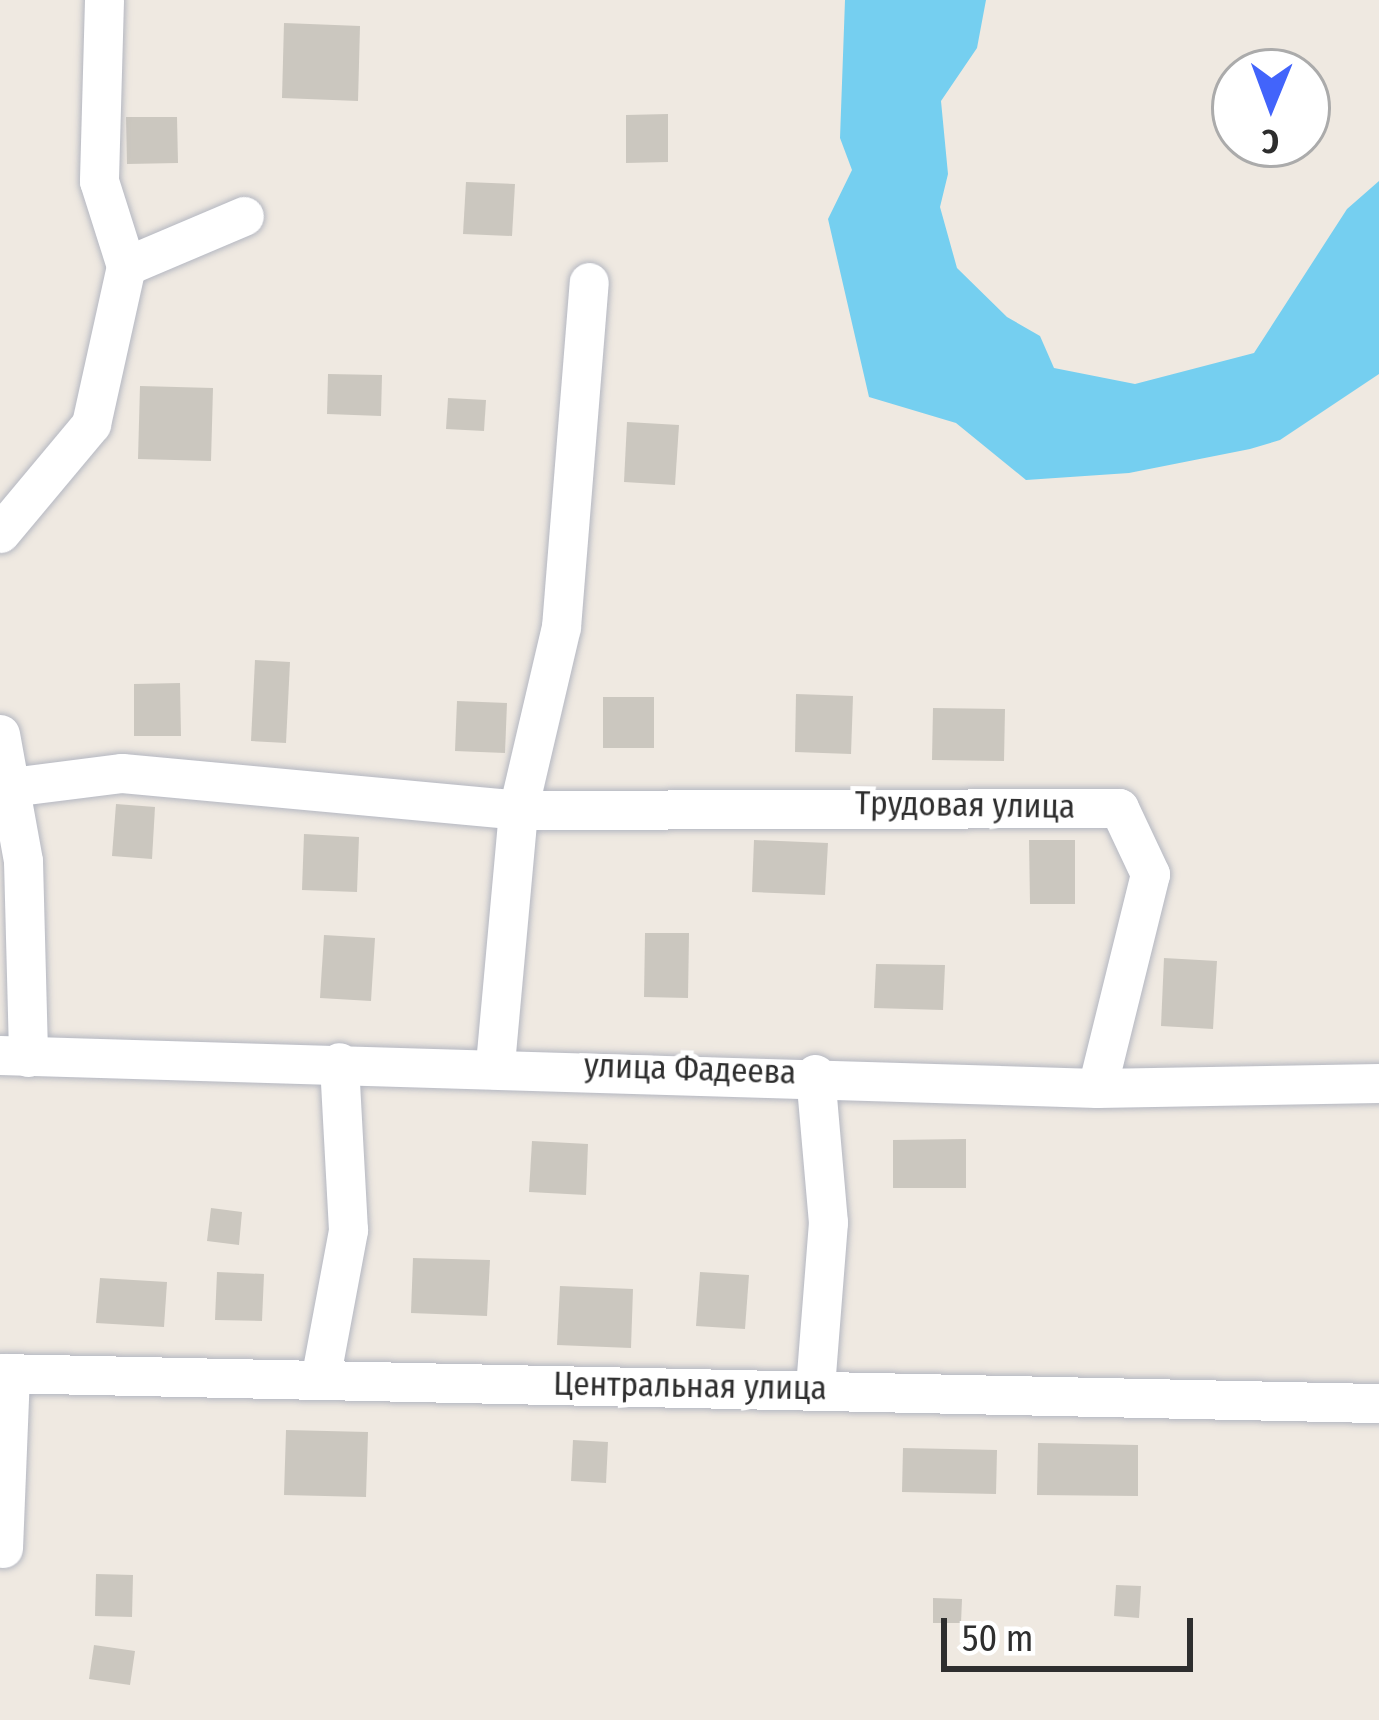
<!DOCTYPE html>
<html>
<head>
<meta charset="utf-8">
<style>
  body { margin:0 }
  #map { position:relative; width:1379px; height:1720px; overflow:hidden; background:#efe9e1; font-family:"Fira Sans Condensed",sans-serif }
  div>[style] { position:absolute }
  .water>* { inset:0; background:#75cff0 }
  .building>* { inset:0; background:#cbc7bf }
  .roads { filter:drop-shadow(0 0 3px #b4b7c1) drop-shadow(0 0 3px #b4b7c1) }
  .minor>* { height:39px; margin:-19.5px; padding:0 19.5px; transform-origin:19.5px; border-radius:19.5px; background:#fff }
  span { translate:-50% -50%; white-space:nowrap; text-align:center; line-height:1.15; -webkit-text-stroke:10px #fff; paint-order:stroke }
  .street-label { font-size:33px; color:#2e2e2e }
  .north { position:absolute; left:1211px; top:48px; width:120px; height:120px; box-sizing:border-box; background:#fff; border:3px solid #ababab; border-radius:50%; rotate:181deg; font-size:33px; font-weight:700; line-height:48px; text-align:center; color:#2e2e2e }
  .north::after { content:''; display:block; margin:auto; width:42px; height:54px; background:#4264fb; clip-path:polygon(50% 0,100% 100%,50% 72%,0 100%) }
  .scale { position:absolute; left:941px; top:1618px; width:252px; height:54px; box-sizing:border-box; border:6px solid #2e2e2e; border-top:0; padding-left:15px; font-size:36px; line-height:42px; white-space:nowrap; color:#2e2e2e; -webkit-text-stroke:9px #fff; paint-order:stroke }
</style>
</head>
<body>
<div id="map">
  <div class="water">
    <i style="clip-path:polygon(845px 0,986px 0,977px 48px,941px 101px,948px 174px,940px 207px,957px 268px,1007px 317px,1040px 336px,1054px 368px,1135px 384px,1254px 353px,1347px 209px,1379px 181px,1379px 374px,1280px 440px,1250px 449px,1129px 473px,1026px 480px,956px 423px,869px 397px,828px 219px,852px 170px,840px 138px)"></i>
  </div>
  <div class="building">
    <i style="clip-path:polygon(284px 23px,360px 26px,358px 101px,282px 98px)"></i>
    <i style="clip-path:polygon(668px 114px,668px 162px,626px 163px,626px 115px)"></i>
    <i style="clip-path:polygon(126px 117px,177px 117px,178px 163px,127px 164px)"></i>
    <i style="clip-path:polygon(466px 182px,515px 184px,512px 236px,463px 234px)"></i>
    <i style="clip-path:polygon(328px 374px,382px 375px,381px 416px,327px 414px)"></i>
    <i style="clip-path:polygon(140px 386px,213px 388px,211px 461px,138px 459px)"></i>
    <i style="clip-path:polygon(448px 398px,486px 400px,484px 431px,446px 429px)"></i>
    <i style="clip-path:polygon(627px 422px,679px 425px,675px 485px,624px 482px)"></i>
    <i style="clip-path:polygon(255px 660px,290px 662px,286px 743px,251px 741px)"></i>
    <i style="clip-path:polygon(180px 683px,181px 736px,134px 736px,134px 684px)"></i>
    <i style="clip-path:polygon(796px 694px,853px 696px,851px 754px,795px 752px)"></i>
    <i style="clip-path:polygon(603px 697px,654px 697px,654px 748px,603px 748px)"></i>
    <i style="clip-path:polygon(457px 701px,507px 703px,505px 753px,455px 751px)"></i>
    <i style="clip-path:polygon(933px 708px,1005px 709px,1004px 761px,932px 760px)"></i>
    <i style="clip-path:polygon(116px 804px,155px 807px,152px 859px,112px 856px)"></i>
    <i style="clip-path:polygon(304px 834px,359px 837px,357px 892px,302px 890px)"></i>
    <i style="clip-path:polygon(754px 840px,828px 843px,825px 895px,752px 892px)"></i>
    <i style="clip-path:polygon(1029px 840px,1075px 840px,1075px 904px,1030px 904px)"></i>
    <i style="clip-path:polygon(645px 933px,689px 933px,688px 998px,644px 997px)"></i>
    <i style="clip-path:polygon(324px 935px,375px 938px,371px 1001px,320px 998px)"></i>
    <i style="clip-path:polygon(1164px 958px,1217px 961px,1213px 1029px,1161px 1026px)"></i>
    <i style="clip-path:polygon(876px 964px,945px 965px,943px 1010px,874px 1008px)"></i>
    <i style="clip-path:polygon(966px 1139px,966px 1188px,893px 1188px,893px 1140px)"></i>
    <i style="clip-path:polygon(532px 1141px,588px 1144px,586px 1195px,529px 1192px)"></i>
    <i style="clip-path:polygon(211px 1208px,242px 1212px,239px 1245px,207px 1241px)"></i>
    <i style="clip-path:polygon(413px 1258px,490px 1260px,487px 1316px,411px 1313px)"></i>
    <i style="clip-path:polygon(217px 1272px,264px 1274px,262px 1321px,215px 1320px)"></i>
    <i style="clip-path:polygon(700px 1272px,749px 1275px,745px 1329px,696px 1326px)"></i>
    <i style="clip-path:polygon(100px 1278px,167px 1282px,164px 1327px,96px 1323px)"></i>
    <i style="clip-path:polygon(560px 1286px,633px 1289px,631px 1348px,557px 1345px)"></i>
    <i style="clip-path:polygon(286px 1430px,368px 1432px,366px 1497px,284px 1495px)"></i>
    <i style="clip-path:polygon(573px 1440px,608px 1442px,606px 1483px,571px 1481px)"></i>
    <i style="clip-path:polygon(1038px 1443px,1138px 1445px,1138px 1496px,1037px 1495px)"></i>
    <i style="clip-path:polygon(903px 1448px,997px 1450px,996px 1494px,902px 1492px)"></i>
    <i style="clip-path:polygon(96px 1574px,133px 1575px,132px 1617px,95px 1616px)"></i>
    <i style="clip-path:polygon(1116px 1585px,1141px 1586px,1139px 1618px,1114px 1616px)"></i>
    <i style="clip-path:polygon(933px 1598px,962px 1599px,961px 1623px,933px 1623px)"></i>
    <i style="clip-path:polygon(94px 1645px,135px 1651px,130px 1685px,89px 1679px)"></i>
  </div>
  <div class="roads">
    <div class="minor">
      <i style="left:104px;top:0;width:181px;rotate:91.6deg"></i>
      <i style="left:99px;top:181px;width:89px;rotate:72.4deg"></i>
      <i style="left:0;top:533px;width:142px;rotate:-50.1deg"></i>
      <i style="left:91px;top:424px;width:162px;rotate:-77.5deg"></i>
      <i style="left:126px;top:266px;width:128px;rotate:-23deg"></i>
      <i style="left:0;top:734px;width:129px;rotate:79.7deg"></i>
      <i style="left:23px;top:861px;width:196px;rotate:88.5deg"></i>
      <i style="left:11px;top:787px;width:112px;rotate:-7.2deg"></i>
      <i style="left:122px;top:773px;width:398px;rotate:5.3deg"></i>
      <i style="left:518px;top:810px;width:601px;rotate:-0.19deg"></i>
      <i style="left:1119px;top:808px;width:73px;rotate:64.8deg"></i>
      <i style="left:1150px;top:874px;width:220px;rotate:103.9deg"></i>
      <i style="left:0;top:1055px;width:1097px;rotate:1.72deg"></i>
      <i style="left:1097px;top:1088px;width:282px;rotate:-1deg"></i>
      <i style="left:495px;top:1064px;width:255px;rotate:-84.8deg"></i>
      <i style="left:518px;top:810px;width:188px;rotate:-76.8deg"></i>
      <i style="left:561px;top:627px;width:346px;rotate:-85.4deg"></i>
      <i style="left:815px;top:1074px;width:149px;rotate:85deg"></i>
      <i style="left:828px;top:1222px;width:168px;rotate:94.5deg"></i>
      <i style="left:0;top:1373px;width:1379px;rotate:1.25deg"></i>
      <i style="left:320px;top:1380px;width:153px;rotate:-79.4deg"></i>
      <i style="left:348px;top:1230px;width:168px;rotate:-93.1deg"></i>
      <i style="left:3px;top:1548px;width:175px;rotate:-87.7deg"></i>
    </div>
  </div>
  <div class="street-label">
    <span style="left:965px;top:806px;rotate:1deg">Трудовая улица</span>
    <span style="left:690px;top:1070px;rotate:2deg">улица Фадеева</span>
    <span style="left:690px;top:1387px;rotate:1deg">Центральная улица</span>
  </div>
  <div class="north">С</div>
  <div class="scale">50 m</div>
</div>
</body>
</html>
